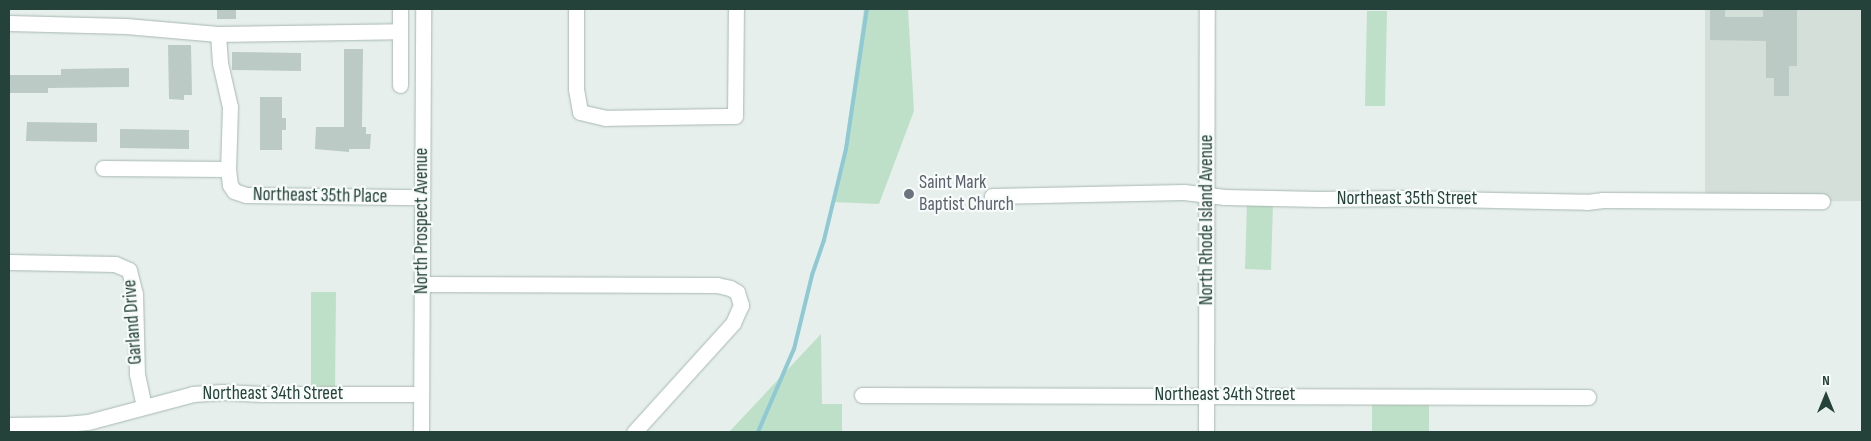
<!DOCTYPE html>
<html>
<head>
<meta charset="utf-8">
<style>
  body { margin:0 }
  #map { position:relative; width:1871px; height:441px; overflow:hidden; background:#e6efeb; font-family:"Sofia Sans Condensed",sans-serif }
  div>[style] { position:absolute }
  .built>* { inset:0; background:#d4dfda }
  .green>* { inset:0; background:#bfe0c8 }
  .stream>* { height:4px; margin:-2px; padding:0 2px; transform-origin:2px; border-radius:2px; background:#8ec9d4 }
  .building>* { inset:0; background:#bbcac4 }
  .roads { filter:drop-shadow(0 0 1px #a8b8b2) drop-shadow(0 0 1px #a8b8b2) }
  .minor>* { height:15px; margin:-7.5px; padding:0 7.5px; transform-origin:7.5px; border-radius:7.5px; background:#fff }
  .dots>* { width:14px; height:14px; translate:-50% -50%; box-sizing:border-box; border:2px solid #f7fbf9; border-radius:50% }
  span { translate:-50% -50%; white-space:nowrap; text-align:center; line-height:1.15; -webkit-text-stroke:4.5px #f7fbf9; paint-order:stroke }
  .worship-label { font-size:19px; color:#5b616d }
  .left { translate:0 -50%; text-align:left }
  .street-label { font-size:19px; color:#24423a }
  .frame { position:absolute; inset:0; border:10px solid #24423a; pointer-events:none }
  .north { position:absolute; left:1801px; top:371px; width:50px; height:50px; -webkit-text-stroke:4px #f7fbf9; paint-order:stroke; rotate:0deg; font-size:14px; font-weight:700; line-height:20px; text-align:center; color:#24423a }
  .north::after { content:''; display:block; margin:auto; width:18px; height:22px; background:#24423a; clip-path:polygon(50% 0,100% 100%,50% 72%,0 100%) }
</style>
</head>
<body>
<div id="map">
  <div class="built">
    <i style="clip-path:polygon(1705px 9px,1862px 9px,1862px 201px,1705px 202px)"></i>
  </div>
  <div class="green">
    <i style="clip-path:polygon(864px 9px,908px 9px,914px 111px,879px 204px,832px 202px,844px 150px)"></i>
    <i style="clip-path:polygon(1367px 11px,1387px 11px,1385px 106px,1365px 106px)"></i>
    <i style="clip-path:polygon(1247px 203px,1273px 204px,1271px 270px,1245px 269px)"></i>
    <i style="clip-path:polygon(311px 292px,336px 292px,335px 389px,311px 389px)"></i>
    <i style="clip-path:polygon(821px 334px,822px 404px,842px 404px,842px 432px,729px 432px)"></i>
    <i style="clip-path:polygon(1372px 403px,1429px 403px,1429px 432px,1372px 432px)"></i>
  </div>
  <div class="stream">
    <i style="left:758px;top:432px;width:90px;rotate:-66.6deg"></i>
    <i style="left:794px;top:349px;width:76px;rotate:-76.3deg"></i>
    <i style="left:812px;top:275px;width:37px;rotate:-71deg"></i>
    <i style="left:824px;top:240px;width:94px;rotate:-76.4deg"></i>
    <i style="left:846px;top:149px;width:142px;rotate:-81.5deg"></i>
  </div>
  <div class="building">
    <i style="clip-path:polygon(217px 9px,236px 9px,236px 19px,217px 19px)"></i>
    <i style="clip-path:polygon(1710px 9px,1725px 9px,1725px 17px,1763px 17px,1763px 9px,1797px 9px,1797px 66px,1789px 66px,1789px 96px,1774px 96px,1774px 78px,1766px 78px,1766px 41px,1710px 40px)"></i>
    <i style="clip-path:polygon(168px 45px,191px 45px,192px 95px,184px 95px,184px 100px,169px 99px)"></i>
    <i style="clip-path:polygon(344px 49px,363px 49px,362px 127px,366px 127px,366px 134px,371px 134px,370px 149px,349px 149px,349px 152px,315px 149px,316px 127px,344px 127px)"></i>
    <i style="clip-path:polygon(232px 52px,301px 53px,301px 71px,232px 70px)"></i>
    <i style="clip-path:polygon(129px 68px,129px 87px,48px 88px,48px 93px,9px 93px,9px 75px,61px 75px,61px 69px)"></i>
    <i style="clip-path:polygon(260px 97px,282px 97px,282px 118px,286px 118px,286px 130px,282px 130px,282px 150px,260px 150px)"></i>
    <i style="clip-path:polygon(27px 122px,97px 123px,97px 142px,26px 141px)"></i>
    <i style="clip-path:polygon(120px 129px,189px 130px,189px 149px,120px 148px)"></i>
  </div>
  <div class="roads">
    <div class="minor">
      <i style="left:400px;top:9px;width:76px;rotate:90deg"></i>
      <i style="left:576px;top:9px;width:80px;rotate:90deg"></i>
      <i style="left:576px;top:89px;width:23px;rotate:80deg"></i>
      <i style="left:580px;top:112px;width:26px;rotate:13deg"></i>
      <i style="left:605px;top:118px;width:130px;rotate:-0.9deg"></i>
      <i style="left:735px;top:116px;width:107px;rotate:-89.5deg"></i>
      <i style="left:9px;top:23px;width:117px;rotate:1.5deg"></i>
      <i style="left:126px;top:26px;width:92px;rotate:5deg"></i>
      <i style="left:218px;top:34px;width:182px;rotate:-0.9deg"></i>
      <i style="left:218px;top:34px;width:29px;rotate:86deg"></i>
      <i style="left:220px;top:63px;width:45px;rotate:77.2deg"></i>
      <i style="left:230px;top:107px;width:62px;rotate:91.8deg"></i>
      <i style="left:228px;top:169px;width:16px;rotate:83deg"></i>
      <i style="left:230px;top:185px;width:7px;rotate:56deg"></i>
      <i style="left:234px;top:191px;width:13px;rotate:18deg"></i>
      <i style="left:246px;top:195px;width:176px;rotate:0.7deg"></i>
      <i style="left:103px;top:168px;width:125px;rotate:0.5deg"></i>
      <i style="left:992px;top:196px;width:192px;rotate:-1.2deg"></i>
      <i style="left:1184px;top:192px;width:41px;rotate:7deg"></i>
      <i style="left:1225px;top:197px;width:95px;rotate:1.2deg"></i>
      <i style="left:1320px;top:199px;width:83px;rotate:-0.7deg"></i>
      <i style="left:1403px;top:198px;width:184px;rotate:1.2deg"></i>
      <i style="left:1587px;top:202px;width:16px;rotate:-7deg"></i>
      <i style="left:1603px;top:200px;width:219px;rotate:0.3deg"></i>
      <i style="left:9px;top:262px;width:106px;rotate:1.1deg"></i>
      <i style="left:115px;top:264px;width:15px;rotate:23deg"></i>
      <i style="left:129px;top:270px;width:25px;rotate:76deg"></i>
      <i style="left:135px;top:294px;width:80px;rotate:88.6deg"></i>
      <i style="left:137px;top:374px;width:33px;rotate:78deg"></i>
      <i style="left:422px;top:284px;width:295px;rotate:0.2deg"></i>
      <i style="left:717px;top:285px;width:13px;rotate:13deg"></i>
      <i style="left:730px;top:288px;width:8px;rotate:30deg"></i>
      <i style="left:737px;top:292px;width:14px;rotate:73deg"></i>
      <i style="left:741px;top:305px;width:20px;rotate:114deg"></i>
      <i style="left:733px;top:323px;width:147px;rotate:132.2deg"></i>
      <i style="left:862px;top:395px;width:726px;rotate:0.16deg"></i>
      <i style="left:9px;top:425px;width:56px;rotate:-1deg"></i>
      <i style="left:65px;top:424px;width:23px;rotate:-5deg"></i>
      <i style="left:88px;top:422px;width:109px;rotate:-14.9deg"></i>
      <i style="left:193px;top:394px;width:30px;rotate:-4deg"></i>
      <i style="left:223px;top:392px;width:39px;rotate:3deg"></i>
      <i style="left:262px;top:394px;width:159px"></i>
      <i style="left:421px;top:432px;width:423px;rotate:-89.7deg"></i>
      <i style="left:1206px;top:432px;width:423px;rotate:-89.9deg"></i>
    </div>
  </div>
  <div class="dots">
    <i style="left:909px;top:194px;background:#6b7280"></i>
  </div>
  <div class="worship-label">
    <span class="left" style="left:919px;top:194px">Saint Mark<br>Baptist Church</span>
  </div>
  <div class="street-label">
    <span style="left:320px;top:196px;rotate:1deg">Northeast 35th Place</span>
    <span style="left:1407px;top:199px">Northeast 35th Street</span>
    <span style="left:1207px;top:220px;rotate:-90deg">North Rhode Island Avenue</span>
    <span style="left:422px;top:221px;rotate:-90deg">North Prospect Avenue</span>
    <span style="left:133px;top:322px;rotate:-94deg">Garland Drive</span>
    <span style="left:273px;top:394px">Northeast 34th Street</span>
    <span style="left:1225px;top:395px">Northeast 34th Street</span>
  </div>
  <div class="frame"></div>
  <div class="north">N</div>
</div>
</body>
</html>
